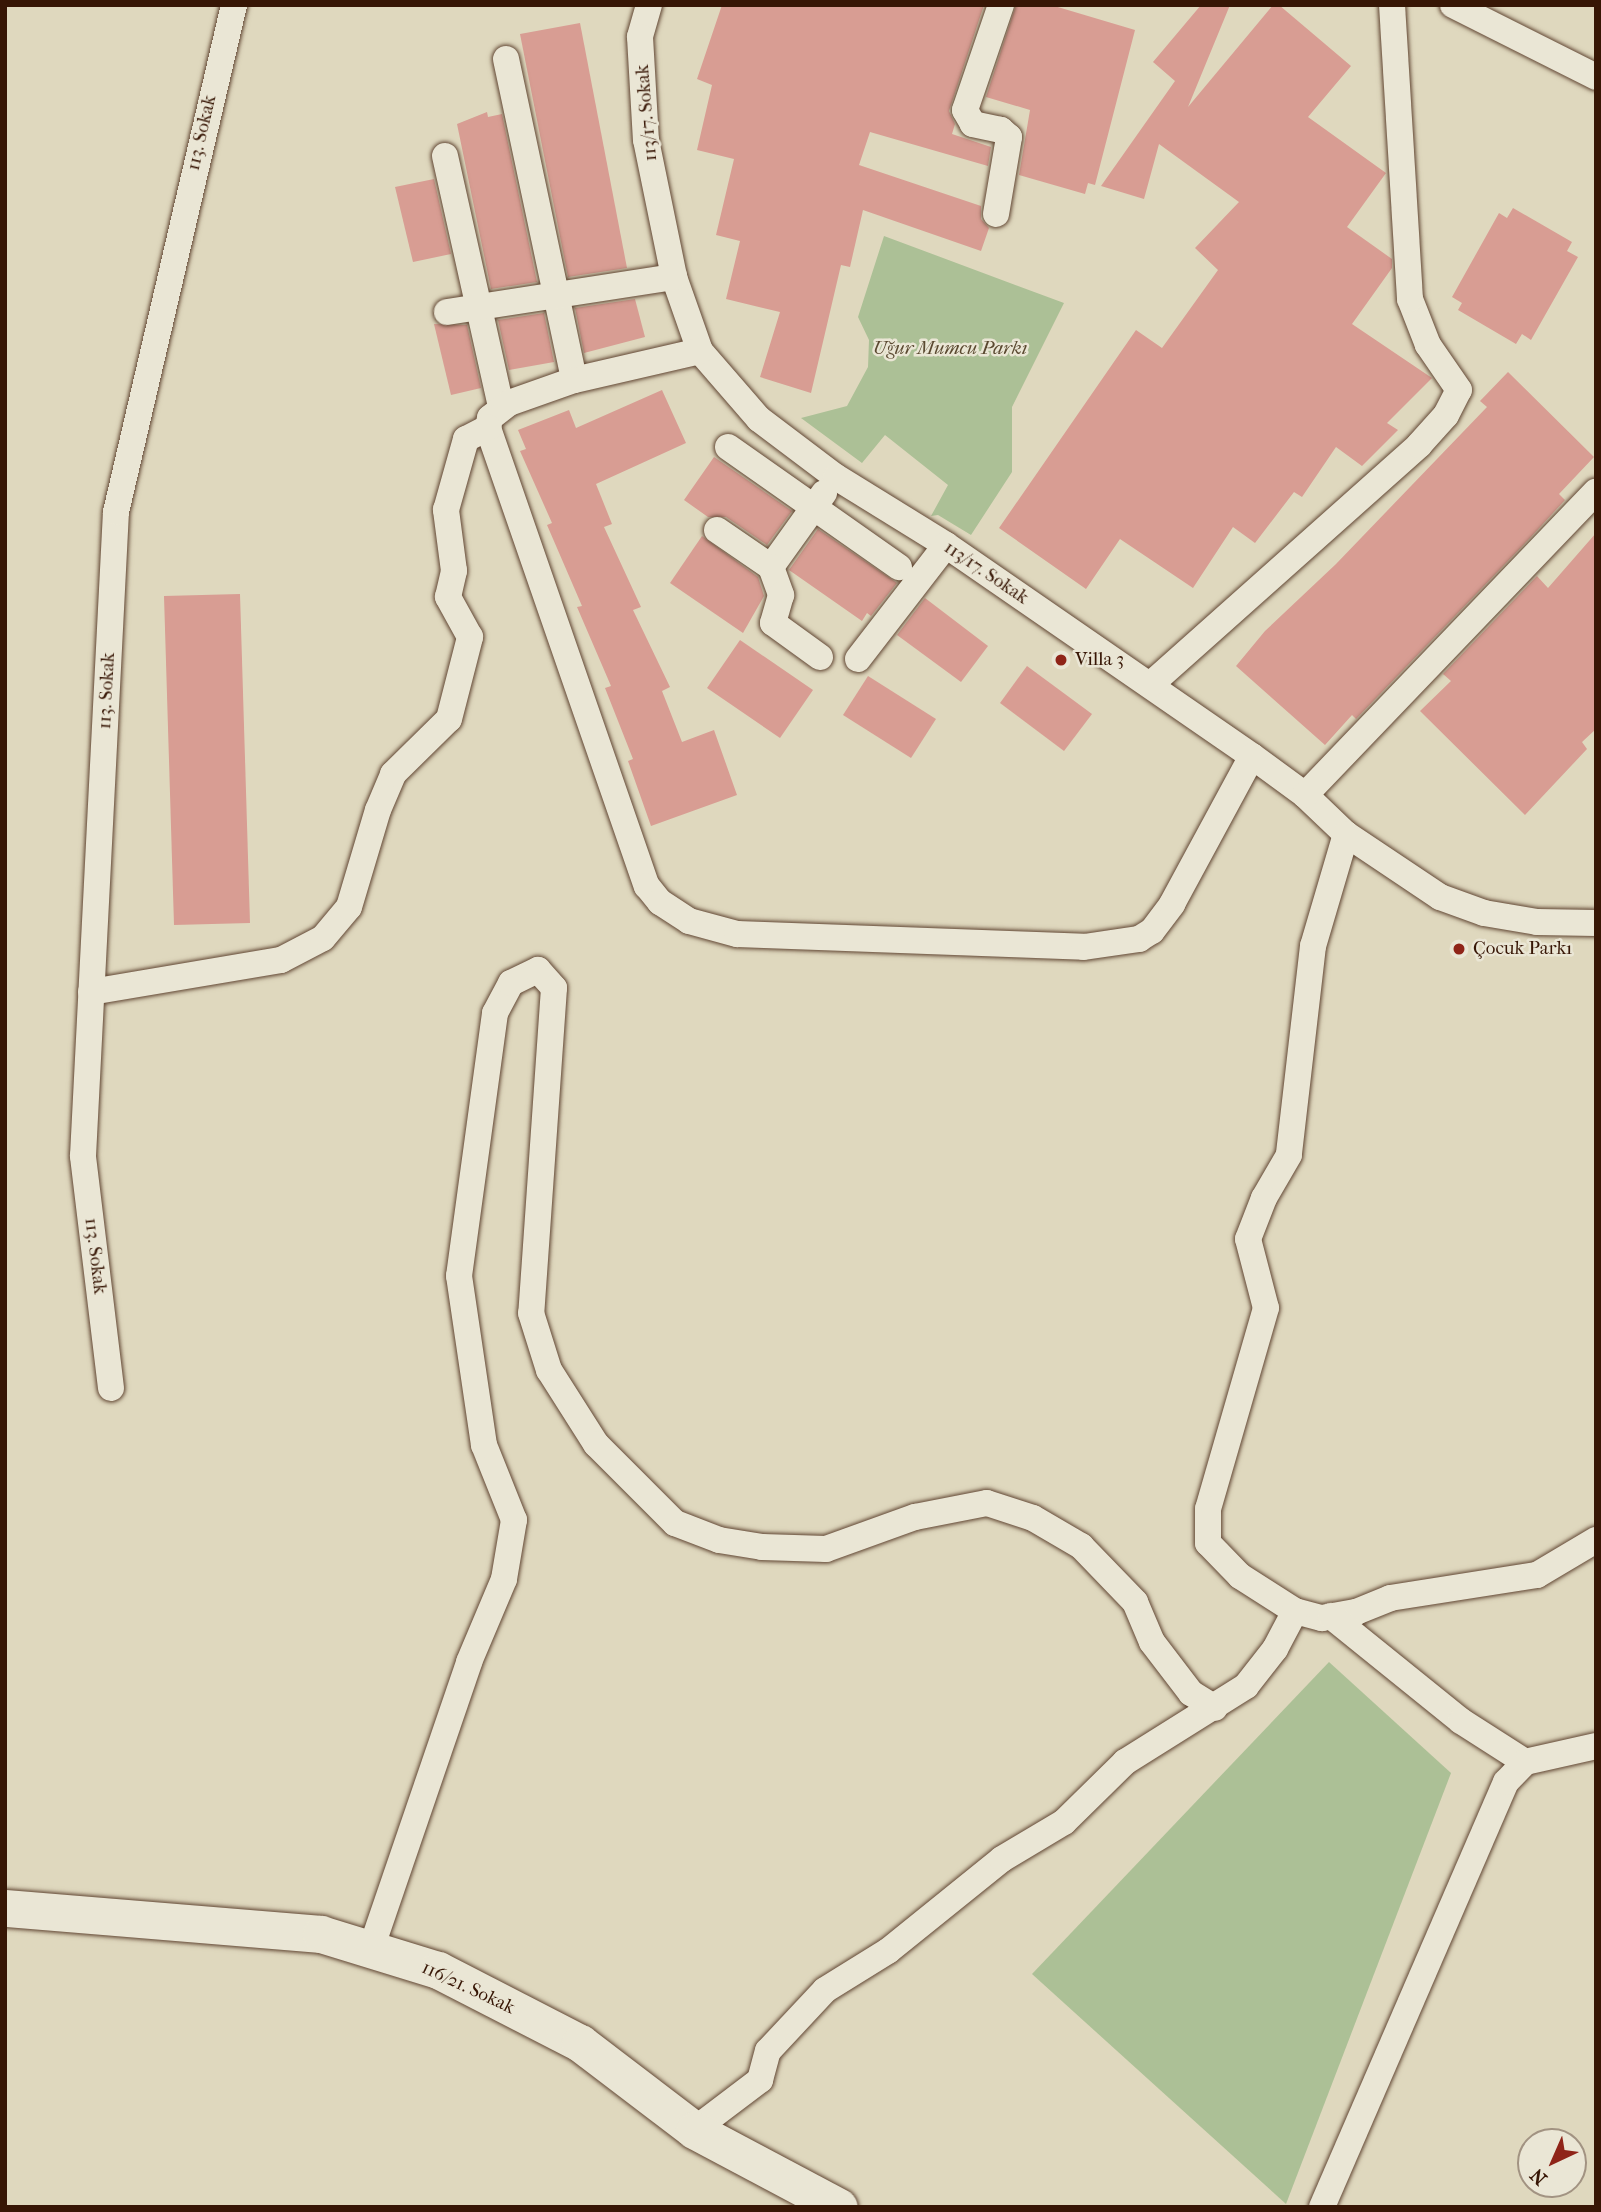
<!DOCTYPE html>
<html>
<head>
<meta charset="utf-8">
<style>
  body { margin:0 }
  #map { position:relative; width:1601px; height:2212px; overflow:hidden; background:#dfd8be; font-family:"IM FELL French Canon",serif }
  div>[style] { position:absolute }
  .green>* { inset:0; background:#acc096 }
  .building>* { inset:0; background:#d89d93 }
  .roads { filter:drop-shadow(0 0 2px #614633) drop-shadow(0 0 2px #614633) }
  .street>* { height:26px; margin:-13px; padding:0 13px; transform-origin:13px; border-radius:13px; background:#eae6d5 }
  .secondary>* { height:37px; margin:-18.5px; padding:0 18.5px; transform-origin:18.5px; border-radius:18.5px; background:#eae6d5 }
  .dots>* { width:19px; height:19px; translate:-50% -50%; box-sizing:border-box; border:4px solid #eae6d5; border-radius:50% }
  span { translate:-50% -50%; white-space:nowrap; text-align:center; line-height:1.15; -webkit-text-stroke:5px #eae6d5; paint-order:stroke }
  .street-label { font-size:19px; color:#371605 }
  .park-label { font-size:19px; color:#5a4930; font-style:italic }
  .poi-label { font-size:19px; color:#371605 }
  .left { translate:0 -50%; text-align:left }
  .frame { position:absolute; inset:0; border:7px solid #371605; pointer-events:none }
  .north { position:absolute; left:1517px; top:2128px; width:70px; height:70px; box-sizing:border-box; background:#eae6d5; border:2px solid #a29382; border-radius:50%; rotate:224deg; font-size:19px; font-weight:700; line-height:28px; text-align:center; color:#371605 }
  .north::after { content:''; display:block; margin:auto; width:24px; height:32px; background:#8f2418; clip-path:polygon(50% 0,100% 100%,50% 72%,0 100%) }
</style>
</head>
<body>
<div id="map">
  <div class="green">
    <i style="clip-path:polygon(884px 236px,1064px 303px,1012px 407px,1012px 472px,971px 535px,938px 515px,931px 516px,948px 485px,885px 435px,862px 463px,801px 418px,847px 406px,868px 367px,869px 340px,858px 317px)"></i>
    <i style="clip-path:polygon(1329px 1662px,1451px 1773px,1286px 2204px,1032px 1974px)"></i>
  </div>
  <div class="building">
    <i style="clip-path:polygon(722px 5px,984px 5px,949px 111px,955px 124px,952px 134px,991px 147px,988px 166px,870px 132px,859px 165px,981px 206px,981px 219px,989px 228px,981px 251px,863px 210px,850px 267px,841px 265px,811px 393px,760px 377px,780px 312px,726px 299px,740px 241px,716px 235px,734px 159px,697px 150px,712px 85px,697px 79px)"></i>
    <i style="clip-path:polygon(1016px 5px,1051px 5px,1135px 30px,1095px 185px,1088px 183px,1085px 194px,1019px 175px,1030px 110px,986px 97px)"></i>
    <i style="clip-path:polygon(1201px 5px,1230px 5px,1188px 107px,1273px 5px,1279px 5px,1351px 66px,1308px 117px,1386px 173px,1347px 227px,1392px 259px,1392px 268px,1352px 324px,1432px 378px,1387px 423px,1398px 430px,1362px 466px,1336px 447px,1302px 497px,1294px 492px,1255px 543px,1233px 527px,1193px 588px,1120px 539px,1086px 589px,999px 528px,1136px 330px,1162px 348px,1218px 270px,1195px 248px,1239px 202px,1159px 144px,1144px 199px,1101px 186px,1175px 81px,1153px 62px)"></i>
    <i style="clip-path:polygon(580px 23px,627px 268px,568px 277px,520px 34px)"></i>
    <i style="clip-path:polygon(487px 112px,488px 117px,502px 114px,537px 282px,491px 289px,457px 124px)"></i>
    <i style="clip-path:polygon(434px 179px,451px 254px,413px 262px,395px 187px)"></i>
    <i style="clip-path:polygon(1513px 208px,1572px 242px,1567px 251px,1578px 257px,1531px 340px,1522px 334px,1516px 344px,1458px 310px,1462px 303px,1452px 297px,1499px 213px,1507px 218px)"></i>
    <i style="clip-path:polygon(635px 299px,645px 337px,584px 353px,575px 308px)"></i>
    <i style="clip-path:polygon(544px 313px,554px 362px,509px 370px,498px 320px)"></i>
    <i style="clip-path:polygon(434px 324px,467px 325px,481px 388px,451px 395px)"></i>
    <i style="clip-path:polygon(1508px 372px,1594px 457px,1559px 494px,1565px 500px,1531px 537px,1356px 719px,1352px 715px,1325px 745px,1236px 666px,1265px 631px,1336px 564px,1487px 407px,1480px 401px)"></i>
    <i style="clip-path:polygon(662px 390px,686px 443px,596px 484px,612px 524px,604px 527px,641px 607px,633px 610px,670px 687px,662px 691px,682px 742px,714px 730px,737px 795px,651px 826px,628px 761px,633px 759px,605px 688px,611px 686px,577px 607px,582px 606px,547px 525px,552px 523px,520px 451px,526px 449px,518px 430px,569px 410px,576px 428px)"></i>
    <i style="clip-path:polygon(714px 457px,792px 511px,767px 545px,726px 517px,708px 517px,684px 500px)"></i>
    <i style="clip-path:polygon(818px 529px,897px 583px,871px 616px,867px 613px,862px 621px,789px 570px)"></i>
    <i style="clip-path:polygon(1596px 533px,1596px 729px,1582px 742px,1587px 749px,1525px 815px,1420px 711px,1451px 681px,1443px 674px,1537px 576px,1548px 588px)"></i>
    <i style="clip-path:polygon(702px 536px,758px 577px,764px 596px,743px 633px,670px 583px)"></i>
    <i style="clip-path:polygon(240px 594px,250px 923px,174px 925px,164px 596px)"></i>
    <i style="clip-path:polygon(925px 598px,988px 646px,961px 682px,897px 635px)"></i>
    <i style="clip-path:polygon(740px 640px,813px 690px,780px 738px,707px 688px)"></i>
    <i style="clip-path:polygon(1027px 666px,1092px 714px,1064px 751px,1000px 703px)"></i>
    <i style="clip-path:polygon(868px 676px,936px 719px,911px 758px,843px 715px)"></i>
  </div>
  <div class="roads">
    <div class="street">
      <i style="left:649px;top:5px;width:33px;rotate:106deg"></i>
      <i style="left:640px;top:37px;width:103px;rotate:86.7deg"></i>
      <i style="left:646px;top:140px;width:140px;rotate:78.4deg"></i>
      <i style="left:674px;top:277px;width:78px;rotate:70.6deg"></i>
      <i style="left:700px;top:351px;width:90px;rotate:49.1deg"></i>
      <i style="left:759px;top:419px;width:96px;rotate:37deg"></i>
      <i style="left:836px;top:477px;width:129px;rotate:31.7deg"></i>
      <i style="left:946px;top:545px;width:372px;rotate:34.6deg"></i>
      <i style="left:1252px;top:756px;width:66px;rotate:36.3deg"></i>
      <i style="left:1305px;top:795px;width:57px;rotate:43.6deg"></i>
      <i style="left:1346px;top:834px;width:113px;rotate:33.8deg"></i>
      <i style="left:1440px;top:897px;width:47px;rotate:20deg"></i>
      <i style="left:1484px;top:913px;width:54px;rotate:9.6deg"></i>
      <i style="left:1537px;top:922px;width:59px;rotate:1deg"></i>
      <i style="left:1453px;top:5px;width:160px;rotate:26.7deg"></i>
      <i style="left:506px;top:59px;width:328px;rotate:78deg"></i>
      <i style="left:445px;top:156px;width:257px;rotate:77.4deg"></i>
      <i style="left:996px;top:214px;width:78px;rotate:-80.4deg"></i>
      <i style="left:1009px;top:137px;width:11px;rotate:-139deg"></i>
      <i style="left:1001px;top:130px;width:29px;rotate:-168deg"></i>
      <i style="left:973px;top:124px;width:16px;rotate:-120deg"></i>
      <i style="left:965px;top:110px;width:111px;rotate:-71.1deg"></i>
      <i style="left:447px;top:312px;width:230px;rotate:-8.8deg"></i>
      <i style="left:700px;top:351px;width:129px;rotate:167deg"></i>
      <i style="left:574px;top:380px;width:69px;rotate:160.5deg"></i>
      <i style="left:509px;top:403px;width:24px;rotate:142deg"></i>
      <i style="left:490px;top:418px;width:10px;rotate:101deg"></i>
      <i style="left:488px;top:428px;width:485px;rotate:70.9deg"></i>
      <i style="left:647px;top:886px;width:21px;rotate:51deg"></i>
      <i style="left:660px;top:902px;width:35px;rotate:33deg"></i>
      <i style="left:689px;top:921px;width:50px;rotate:15.2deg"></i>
      <i style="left:737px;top:934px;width:347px;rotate:2.1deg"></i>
      <i style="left:1084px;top:947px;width:56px;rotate:-8.3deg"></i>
      <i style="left:1139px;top:939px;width:15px;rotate:-32deg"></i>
      <i style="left:1152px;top:931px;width:34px;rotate:-53deg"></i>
      <i style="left:1172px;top:904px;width:168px;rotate:-61.6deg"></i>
      <i style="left:728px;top:447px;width:209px;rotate:35.1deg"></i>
      <i style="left:717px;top:530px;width:65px;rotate:34.4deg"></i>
      <i style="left:771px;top:567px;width:91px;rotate:-54.4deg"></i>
      <i style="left:771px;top:567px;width:30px;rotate:70deg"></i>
      <i style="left:781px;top:595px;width:29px;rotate:106deg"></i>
      <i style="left:773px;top:623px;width:58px;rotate:35.9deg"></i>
      <i style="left:858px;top:659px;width:144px;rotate:-52.3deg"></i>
      <i style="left:1150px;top:685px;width:361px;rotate:-41.7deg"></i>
      <i style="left:1419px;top:445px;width:40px;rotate:-48deg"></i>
      <i style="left:1446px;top:415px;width:28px;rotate:-63deg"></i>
      <i style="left:1459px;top:390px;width:55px;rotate:-124.6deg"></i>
      <i style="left:1428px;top:345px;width:49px;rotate:-111.4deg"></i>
      <i style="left:1410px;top:299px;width:295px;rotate:-93.5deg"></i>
      <i style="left:1305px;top:795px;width:420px;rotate:-46.2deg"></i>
      <i style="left:1346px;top:834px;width:117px;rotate:106.4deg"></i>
      <i style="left:1313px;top:946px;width:210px;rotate:96.6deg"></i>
      <i style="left:1289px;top:1155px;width:50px;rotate:120.2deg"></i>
      <i style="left:1264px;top:1198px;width:44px;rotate:111.3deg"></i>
      <i style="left:1248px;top:1239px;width:71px;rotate:75.4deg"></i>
      <i style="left:1266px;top:1308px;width:209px;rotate:106.1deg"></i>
      <i style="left:1208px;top:1509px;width:34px;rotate:90deg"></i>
      <i style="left:1208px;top:1543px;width:46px;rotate:45.9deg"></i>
      <i style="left:1240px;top:1576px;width:65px;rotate:32.5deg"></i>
      <i style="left:1295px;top:1611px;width:28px;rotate:15deg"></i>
      <i style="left:1322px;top:1618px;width:35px;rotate:-10deg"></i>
      <i style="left:1356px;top:1612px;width:37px;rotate:-22deg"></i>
      <i style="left:1390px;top:1598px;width:149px;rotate:-8.9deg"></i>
      <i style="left:1537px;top:1575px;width:69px;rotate:-30.7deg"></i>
      <i style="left:91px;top:992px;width:193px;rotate:-9.6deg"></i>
      <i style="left:281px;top:960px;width:47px;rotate:-27.6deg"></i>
      <i style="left:323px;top:938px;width:40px;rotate:-50deg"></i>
      <i style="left:349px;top:907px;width:101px;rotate:-73.4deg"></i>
      <i style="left:378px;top:810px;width:39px;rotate:-67deg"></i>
      <i style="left:393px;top:774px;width:78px;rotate:-44.5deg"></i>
      <i style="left:449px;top:719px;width:85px;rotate:-75.6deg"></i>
      <i style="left:470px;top:637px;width:46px;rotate:-118.8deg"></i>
      <i style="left:448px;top:597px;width:27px;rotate:-77deg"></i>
      <i style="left:454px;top:571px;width:62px;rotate:-97.5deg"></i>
      <i style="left:446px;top:510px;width:74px;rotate:-74.3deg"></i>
      <i style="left:466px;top:439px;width:25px;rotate:-27deg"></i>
      <i style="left:111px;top:1388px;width:234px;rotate:-96.9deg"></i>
      <i style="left:83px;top:1156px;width:645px;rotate:-87.07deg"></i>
      <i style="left:116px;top:512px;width:521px;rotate:-76.9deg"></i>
      <i style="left:1331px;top:1616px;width:167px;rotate:38.9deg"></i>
      <i style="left:1461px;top:1721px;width:76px;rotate:32.6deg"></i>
      <i style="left:371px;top:1949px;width:303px;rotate:-71.1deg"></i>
      <i style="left:469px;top:1662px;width:90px;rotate:-67.1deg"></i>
      <i style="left:504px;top:1579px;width:60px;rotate:-80.4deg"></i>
      <i style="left:514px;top:1520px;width:81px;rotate:-111.8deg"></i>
      <i style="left:484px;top:1445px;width:171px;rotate:-98.4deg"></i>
      <i style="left:459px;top:1276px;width:265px;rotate:-82.2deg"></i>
      <i style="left:495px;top:1013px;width:34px;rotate:-62deg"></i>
      <i style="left:511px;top:983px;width:30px;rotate:-26deg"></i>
      <i style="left:538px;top:970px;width:24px;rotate:48deg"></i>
      <i style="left:554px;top:988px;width:326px;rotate:94deg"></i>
      <i style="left:531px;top:1313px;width:60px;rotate:72.5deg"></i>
      <i style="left:549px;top:1370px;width:88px;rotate:57.6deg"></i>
      <i style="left:596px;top:1444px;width:112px;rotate:45deg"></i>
      <i style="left:675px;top:1523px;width:47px;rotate:21.1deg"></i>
      <i style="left:719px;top:1540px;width:44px;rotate:9.2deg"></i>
      <i style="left:762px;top:1547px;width:64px;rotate:1.8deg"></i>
      <i style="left:826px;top:1549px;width:95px;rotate:-19.8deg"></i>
      <i style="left:915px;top:1517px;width:73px;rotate:-11deg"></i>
      <i style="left:987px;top:1503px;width:48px;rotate:18.1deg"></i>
      <i style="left:1033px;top:1518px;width:56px;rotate:30.3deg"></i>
      <i style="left:1081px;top:1546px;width:78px;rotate:46deg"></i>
      <i style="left:1135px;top:1602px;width:43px;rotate:67deg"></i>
      <i style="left:1152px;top:1642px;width:64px;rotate:52.6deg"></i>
      <i style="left:1191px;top:1693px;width:28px;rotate:32deg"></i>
      <i style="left:694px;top:2130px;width:83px;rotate:-37.1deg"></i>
      <i style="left:760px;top:2080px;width:30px;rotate:-75deg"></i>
      <i style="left:768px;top:2051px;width:83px;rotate:-46.9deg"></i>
      <i style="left:825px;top:1990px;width:74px;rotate:-31.8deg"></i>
      <i style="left:888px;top:1951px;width:146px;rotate:-38.9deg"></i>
      <i style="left:1002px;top:1859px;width:72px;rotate:-30.8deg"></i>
      <i style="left:1064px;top:1822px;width:86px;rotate:-44.5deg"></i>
      <i style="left:1125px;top:1762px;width:143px;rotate:-32.1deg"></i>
      <i style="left:1246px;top:1686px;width:47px;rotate:-51.9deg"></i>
      <i style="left:1275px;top:1649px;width:43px;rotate:-62.2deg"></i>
      <i style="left:1322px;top:2207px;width:463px;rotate:-66.6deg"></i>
      <i style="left:1506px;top:1782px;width:28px;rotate:-46deg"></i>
      <i style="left:1525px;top:1762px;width:73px;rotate:-12.7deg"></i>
    </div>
    <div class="secondary">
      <i style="left:5px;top:1908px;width:317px;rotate:4.7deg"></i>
      <i style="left:321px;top:1934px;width:122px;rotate:17.1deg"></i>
      <i style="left:438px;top:1970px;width:160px;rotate:27.2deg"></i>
      <i style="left:580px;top:2043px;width:143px;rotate:37.3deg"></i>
      <i style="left:694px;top:2130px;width:164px;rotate:28deg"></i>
    </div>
  </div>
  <div class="dots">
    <i style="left:1061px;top:660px;background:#8f2418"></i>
    <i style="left:1459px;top:949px;background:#8f2418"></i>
  </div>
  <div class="street-label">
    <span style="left:647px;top:113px;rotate:-95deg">113/17. Sokak</span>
    <span style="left:202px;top:133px;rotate:-77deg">113. Sokak</span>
    <span style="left:986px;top:573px;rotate:34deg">113/17. Sokak</span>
    <span style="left:107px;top:691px;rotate:-87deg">113. Sokak</span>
    <span style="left:95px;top:1256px;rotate:83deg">113. Sokak</span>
    <span style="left:468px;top:1988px;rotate:25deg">116/21. Sokak</span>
  </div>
  <div class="park-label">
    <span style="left:950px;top:349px">Uğur Mumcu Parkı</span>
  </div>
  <div class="poi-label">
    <span class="left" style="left:1075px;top:660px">Villa 3</span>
    <span class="left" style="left:1473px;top:949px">Çocuk Parkı</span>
  </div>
  <div class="frame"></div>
  <div class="north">N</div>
</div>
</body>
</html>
